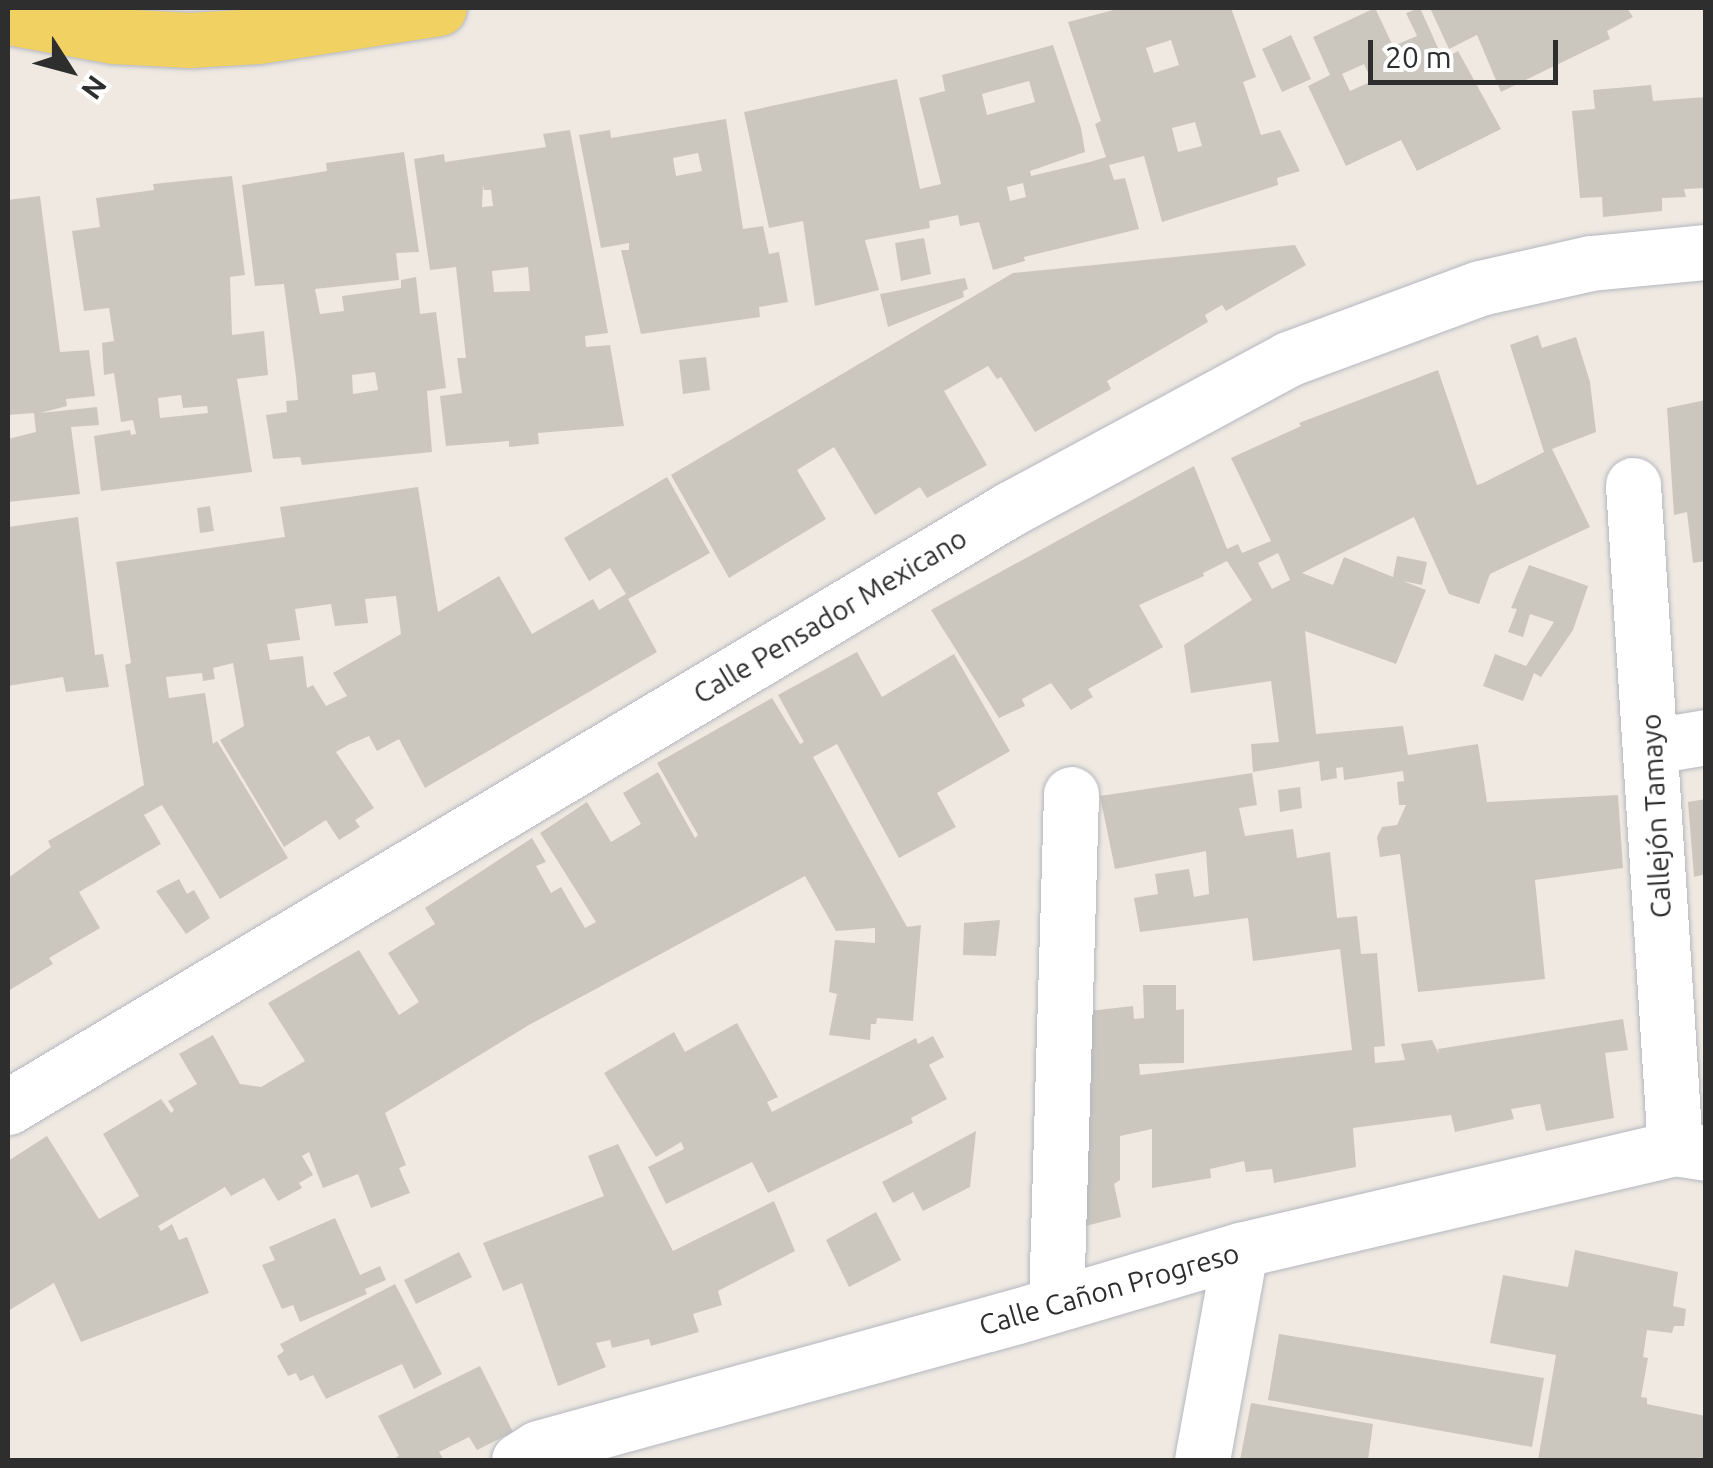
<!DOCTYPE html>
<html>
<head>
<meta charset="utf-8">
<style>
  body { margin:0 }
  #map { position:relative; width:1713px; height:1468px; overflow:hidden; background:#efe9e1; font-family:Ubuntu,sans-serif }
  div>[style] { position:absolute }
  .building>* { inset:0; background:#cbc7bf }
  .roads { filter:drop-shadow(0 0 2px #b4b7c1) drop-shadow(0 0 2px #b4b7c1) }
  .minor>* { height:55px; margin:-27.5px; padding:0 27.5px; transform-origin:27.5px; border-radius:27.5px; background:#fff }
  .major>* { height:55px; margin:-27.5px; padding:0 27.5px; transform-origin:27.5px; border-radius:27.5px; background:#f2d163 }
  span { translate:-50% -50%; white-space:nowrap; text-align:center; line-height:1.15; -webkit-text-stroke:10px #fff; paint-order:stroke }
  .street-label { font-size:28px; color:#2e2e2e }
  .frame { position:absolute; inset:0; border:10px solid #2e2e2e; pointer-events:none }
  .north { position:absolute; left:20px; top:20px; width:100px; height:100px; -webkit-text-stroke:8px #fff; paint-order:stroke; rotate:126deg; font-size:28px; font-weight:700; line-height:40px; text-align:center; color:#2e2e2e }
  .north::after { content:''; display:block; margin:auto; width:35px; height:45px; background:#2e2e2e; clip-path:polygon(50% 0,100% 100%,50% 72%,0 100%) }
  .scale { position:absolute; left:1368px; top:40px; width:190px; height:45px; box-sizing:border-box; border:5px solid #2e2e2e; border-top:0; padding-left:12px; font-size:30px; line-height:35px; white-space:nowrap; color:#2e2e2e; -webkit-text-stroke:8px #fff; paint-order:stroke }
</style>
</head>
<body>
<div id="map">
  <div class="building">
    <i style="clip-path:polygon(evenodd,1121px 8px,1231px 8px,1256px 77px,1243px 82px,1261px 135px,1280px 130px,1300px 171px,1277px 178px,1278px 185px,1162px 222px,1144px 156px,1109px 165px,1114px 180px,1125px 178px,1139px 229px,1024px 257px,1025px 261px,993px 270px,979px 222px,960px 226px,958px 215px,929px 221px,930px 228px,865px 240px,879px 290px,815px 306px,803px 221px,769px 228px,744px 112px,897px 79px,920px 189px,941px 184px,919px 98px,945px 91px,942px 75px,1053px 45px,1081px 128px,1085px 152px,1030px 171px,1031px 176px,1090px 162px,1106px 157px,1095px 124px,1101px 121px,1068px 22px,1121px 8px,1171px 40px,1179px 65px,1154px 73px,1146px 48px,1171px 40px,1121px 8px,1029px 81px,1035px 102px,987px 115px,982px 94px,1029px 81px,1121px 8px,1195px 122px,1202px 146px,1178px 152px,1172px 128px,1195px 122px,1121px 8px,1023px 183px,1026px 197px,1010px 201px,1007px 187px,1023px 183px)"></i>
    <i style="clip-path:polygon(evenodd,1375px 8px,1393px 46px,1417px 36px,1406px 13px,1420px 8px,1443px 59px,1458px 51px,1501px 129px,1417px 171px,1401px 140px,1346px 166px,1308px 86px,1330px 75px,1313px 37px,1375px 8px,1364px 64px,1372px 81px,1350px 91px,1342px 74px,1364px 64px)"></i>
    <i style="clip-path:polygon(1430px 8px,1627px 8px,1633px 17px,1607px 31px,1610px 39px,1501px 92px,1477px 35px,1449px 49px)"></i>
    <i style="clip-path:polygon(1291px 35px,1311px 79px,1282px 92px,1262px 49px)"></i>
    <i style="clip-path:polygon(1651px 85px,1653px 101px,1706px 97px,1706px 188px,1684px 189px,1686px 197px,1662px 198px,1662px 211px,1603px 217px,1602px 197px,1580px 198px,1572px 111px,1595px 109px,1593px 90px)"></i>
    <i style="clip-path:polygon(evenodd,726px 119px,743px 229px,763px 226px,769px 254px,779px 252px,788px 302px,759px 307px,760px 317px,641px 334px,621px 250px,629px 250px,629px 243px,601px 248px,579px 135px,610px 130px,611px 138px,726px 119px,698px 153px,702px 171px,676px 176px,673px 158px,698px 153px)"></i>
    <i style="clip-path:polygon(evenodd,570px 130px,608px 333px,585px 336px,586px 347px,610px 345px,624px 426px,538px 433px,539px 444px,509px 447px,509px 441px,446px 446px,440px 396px,462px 393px,457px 358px,466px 358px,456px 267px,430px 270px,414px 159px,444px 154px,445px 162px,546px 147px,543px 134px,570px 130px,483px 185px,484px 190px,491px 190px,493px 206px,482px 207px,483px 185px,570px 130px,528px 267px,530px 291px,494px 292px,492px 271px,528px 267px)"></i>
    <i style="clip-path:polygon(evenodd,404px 152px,419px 252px,396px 253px,399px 280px,315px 289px,320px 314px,344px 311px,342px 296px,401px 288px,401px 280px,416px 277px,420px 314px,436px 312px,446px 388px,427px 391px,432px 452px,302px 465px,300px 457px,273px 459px,266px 415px,287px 412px,286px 401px,298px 400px,296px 377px,284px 284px,255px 286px,242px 185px,327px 171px,326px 163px,404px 152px,375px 372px,378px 390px,353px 394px,352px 375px,375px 372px)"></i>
    <i style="clip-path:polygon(evenodd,232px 176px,245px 275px,230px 277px,232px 335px,264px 331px,268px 375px,237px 379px,252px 472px,101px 491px,94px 436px,130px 430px,131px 435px,136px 434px,133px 420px,121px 422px,114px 373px,104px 375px,102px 343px,114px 341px,109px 308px,84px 311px,72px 231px,100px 227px,96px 198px,154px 190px,153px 184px,232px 176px,181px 395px,183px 408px,207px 406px,208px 413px,160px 418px,158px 398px,181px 395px)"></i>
    <i style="clip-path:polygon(40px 196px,60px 352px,89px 350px,95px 396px,66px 399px,67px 406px,40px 413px,97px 407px,99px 425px,71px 427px,80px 494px,8px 502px,8px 439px,36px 432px,34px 413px,8px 415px,8px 200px)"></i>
    <i style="clip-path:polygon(924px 238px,931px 274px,901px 281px,895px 243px)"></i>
    <i style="clip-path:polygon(1295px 245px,1306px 265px,1226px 311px,1222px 305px,1205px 315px,1208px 322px,1107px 381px,1111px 389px,1035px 432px,1001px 377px,997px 379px,988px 366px,944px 391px,987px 465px,927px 498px,920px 487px,875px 515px,834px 447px,797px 470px,826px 519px,729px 578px,671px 475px,1013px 273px)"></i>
    <i style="clip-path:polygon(965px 278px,968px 289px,963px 291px,964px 297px,888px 327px,880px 294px)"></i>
    <i style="clip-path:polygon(evenodd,1538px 335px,1542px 348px,1576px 337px,1590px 382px,1596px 432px,1552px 449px,1590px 527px,1490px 574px,1479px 604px,1449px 594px,1414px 517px,1302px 573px,1333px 585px,1344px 557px,1393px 577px,1397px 556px,1427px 562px,1422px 585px,1403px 581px,1426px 590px,1396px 664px,1305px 631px,1316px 734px,1403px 726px,1408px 755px,1478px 744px,1487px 802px,1618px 795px,1623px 868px,1535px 880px,1545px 979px,1418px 992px,1400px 854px,1380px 857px,1377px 837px,1382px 827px,1397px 825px,1406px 805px,1399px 805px,1397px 782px,1404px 781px,1403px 771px,1344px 780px,1343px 767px,1336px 768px,1337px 778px,1321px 781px,1319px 761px,1253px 772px,1251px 744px,1279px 742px,1271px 681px,1191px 693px,1184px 645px,1252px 600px,1227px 561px,1203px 573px,1204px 576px,1139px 605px,1163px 647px,1088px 689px,1093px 697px,1071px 710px,1051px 683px,1022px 699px,1025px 706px,999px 718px,931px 610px,1194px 466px,1227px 549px,1238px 544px,1242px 553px,1271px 541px,1231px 458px,1301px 426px,1299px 423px,1438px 370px,1477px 485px,1483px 483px,1544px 452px,1510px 345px,1538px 335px,1278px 553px,1290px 580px,1272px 589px,1258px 563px,1278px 553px)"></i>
    <i style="clip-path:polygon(706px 357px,710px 390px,683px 394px,679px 360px)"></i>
    <i style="clip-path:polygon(1706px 400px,1706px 561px,1693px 563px,1687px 512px,1674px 515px,1667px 408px)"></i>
    <i style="clip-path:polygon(evenodd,667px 477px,710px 553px,628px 599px,657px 652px,425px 788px,399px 739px,377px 751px,369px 736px,348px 745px,336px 752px,374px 808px,355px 820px,360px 827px,339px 840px,326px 820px,284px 847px,220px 740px,244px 726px,233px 663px,213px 668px,215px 679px,203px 681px,202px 673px,166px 677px,169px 698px,205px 693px,213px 744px,217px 741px,288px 858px,220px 899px,162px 805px,144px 815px,161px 844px,79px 892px,100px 928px,49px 958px,53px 964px,8px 991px,8px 878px,51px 847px,48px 841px,144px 785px,125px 665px,131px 663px,116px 562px,285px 537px,280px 507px,418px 487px,438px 612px,499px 576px,532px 634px,593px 599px,599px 610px,626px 594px,610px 568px,589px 581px,564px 538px,667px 477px,396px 596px,401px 634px,333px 673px,347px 696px,326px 706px,313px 685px,307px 688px,303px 656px,270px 660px,267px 644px,300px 640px,295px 609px,331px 604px,335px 626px,368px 623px,365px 599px,396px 596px)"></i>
    <i style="clip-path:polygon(210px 506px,214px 531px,200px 533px,197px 508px)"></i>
    <i style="clip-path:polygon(78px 517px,95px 655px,103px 654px,109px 687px,66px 692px,63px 677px,8px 686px,8px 527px)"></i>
    <i style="clip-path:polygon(1529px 565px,1588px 586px,1573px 630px,1541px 677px,1534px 673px,1523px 701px,1483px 686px,1495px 654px,1526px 666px,1554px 622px,1530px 614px,1523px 637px,1508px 632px,1517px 609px,1511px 608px)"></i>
    <i style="clip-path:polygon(857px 652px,882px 697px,954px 654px,1010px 751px,937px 793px,956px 827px,899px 858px,837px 744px,813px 757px,907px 927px,921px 925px,913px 1021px,877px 1018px,876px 1024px,871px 1024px,870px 1040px,829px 1035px,837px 994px,829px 992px,835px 940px,875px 943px,875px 928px,836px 931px,805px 876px,529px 1025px,385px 1113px,406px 1165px,399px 1168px,410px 1193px,371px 1208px,358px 1174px,323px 1188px,309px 1152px,302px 1156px,313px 1175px,299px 1183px,302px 1188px,278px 1201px,264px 1178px,231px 1196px,225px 1187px,158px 1226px,161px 1231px,172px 1224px,179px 1240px,187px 1237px,209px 1293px,81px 1342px,54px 1283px,8px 1311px,8px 1161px,47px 1136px,99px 1219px,139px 1196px,103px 1134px,161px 1099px,171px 1113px,174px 1110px,168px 1101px,197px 1084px,179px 1054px,213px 1035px,240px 1084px,261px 1087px,305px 1061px,268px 1003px,359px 950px,399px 1015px,419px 1002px,388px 953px,435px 924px,425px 908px,532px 838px,546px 862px,536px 866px,551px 893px,561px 887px,585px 928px,596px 922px,540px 833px,587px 802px,611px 842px,641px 824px,623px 793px,658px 772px,695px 838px,698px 835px,657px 763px,772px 698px,800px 744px,804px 742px,778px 695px)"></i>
    <i style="clip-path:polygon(1252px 773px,1257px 805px,1239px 808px,1245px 836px,1293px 829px,1297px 858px,1330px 852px,1337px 918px,1357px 916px,1361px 954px,1377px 953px,1385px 1046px,1374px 1047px,1375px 1063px,1405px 1060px,1401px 1044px,1432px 1040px,1439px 1054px,1438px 1049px,1623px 1019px,1628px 1050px,1605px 1053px,1614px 1118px,1546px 1131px,1540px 1104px,1511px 1109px,1514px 1119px,1455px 1132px,1451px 1115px,1353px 1128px,1356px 1167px,1274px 1183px,1272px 1169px,1246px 1172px,1244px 1161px,1210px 1169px,1211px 1178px,1152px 1188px,1152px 1129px,1120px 1136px,1120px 1180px,1114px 1184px,1121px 1217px,1062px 1232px,1063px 1014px,1133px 1006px,1134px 1019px,1144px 1018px,1143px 985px,1176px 985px,1176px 1010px,1184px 1009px,1184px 1063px,1139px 1064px,1140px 1075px,1352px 1050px,1340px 949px,1253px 961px,1248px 918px,1140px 932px,1134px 898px,1158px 894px,1155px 874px,1189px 869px,1194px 897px,1209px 894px,1206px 851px,1115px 869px,1100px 796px)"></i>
    <i style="clip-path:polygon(1300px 787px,1302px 808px,1280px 812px,1278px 790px)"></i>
    <i style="clip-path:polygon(1706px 799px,1706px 874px,1694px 877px,1688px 802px)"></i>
    <i style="clip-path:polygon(179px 879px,187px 894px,194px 890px,210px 918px,186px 934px,156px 891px)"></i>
    <i style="clip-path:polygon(1000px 920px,996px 956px,963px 955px,964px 923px)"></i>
    <i style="clip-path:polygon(737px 1023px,778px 1097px,767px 1102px,772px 1112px,916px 1038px,918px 1044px,933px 1036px,944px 1057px,929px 1065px,947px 1099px,911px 1118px,913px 1123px,768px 1193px,752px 1162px,666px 1204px,648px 1167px,684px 1149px,681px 1142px,656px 1157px,604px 1073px,674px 1032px,685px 1052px)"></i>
    <i style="clip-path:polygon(976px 1131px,970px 1187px,923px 1211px,913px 1192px,893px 1203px,882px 1182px)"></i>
    <i style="clip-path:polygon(618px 1144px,673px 1251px,774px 1201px,795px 1251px,718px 1291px,722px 1305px,693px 1314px,699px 1332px,651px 1346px,649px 1339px,612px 1348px,610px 1340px,596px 1343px,606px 1367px,558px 1386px,522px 1283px,503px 1291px,483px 1243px,604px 1196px,588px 1156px)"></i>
    <i style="clip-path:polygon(876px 1212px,901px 1260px,849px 1287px,826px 1240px)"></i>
    <i style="clip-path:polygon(335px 1218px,360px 1275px,380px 1266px,386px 1280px,365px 1289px,367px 1294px,300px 1322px,293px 1305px,282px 1309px,262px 1265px,275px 1260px,269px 1247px)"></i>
    <i style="clip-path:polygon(1575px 1250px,1678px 1272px,1673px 1306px,1686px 1309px,1684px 1326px,1674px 1326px,1672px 1333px,1647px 1330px,1643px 1357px,1648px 1358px,1641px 1397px,1647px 1398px,1647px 1404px,1706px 1416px,1706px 1460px,1538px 1460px,1556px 1355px,1490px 1343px,1503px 1275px,1568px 1287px)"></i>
    <i style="clip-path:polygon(459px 1252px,472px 1277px,416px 1304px,404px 1280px)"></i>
    <i style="clip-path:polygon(395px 1284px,442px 1374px,414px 1389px,402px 1364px,326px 1399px,313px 1375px,300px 1381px,296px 1373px,288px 1376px,277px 1356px,284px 1351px,280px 1344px)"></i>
    <i style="clip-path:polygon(1279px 1334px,1544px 1378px,1532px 1447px,1268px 1400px)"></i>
    <i style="clip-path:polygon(480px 1366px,513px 1432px,477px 1450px,469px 1437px,439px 1452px,444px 1460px,391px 1460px,399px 1456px,378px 1416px)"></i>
    <i style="clip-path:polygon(1251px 1403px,1373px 1424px,1368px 1460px,1240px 1460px)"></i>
  </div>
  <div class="roads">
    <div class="minor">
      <i style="left:1633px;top:485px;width:664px;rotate:86.38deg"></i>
      <i style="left:1653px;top:746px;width:54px;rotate:-9.6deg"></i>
      <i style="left:8px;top:1107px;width:1167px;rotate:-30.83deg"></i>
      <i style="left:1010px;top:509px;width:316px;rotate:-28.3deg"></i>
      <i style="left:1288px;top:359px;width:205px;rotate:-20.3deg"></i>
      <i style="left:1480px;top:288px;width:114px;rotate:-12.7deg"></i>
      <i style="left:1591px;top:263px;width:116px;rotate:-5.5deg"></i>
      <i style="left:1056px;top:1303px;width:509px;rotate:-88.31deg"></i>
      <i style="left:519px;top:1460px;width:22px;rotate:-32deg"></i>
      <i style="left:538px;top:1448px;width:497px;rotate:-15.4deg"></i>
      <i style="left:1017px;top:1316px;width:233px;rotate:-16.5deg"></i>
      <i style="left:1240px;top:1250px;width:447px;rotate:-13.2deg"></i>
      <i style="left:1675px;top:1148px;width:31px;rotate:9deg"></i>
      <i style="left:1202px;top:1460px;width:213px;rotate:-79.7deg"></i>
    </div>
    <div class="major">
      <i style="left:8px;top:17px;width:108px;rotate:10.2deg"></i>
      <i style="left:114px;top:36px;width:75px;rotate:3.1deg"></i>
      <i style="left:189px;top:40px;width:69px;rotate:-3.3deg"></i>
      <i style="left:258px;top:36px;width:183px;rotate:-8.8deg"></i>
    </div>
  </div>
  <div class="street-label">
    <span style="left:830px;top:616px;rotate:-31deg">Calle Pensador Mexicano</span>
    <span style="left:1656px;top:816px;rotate:-93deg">Callejón Tamayo</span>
    <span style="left:1109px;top:1289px;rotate:-16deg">Calle Cañon Progreso</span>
  </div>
  <div class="frame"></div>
  <div class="north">N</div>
  <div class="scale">20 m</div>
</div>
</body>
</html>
